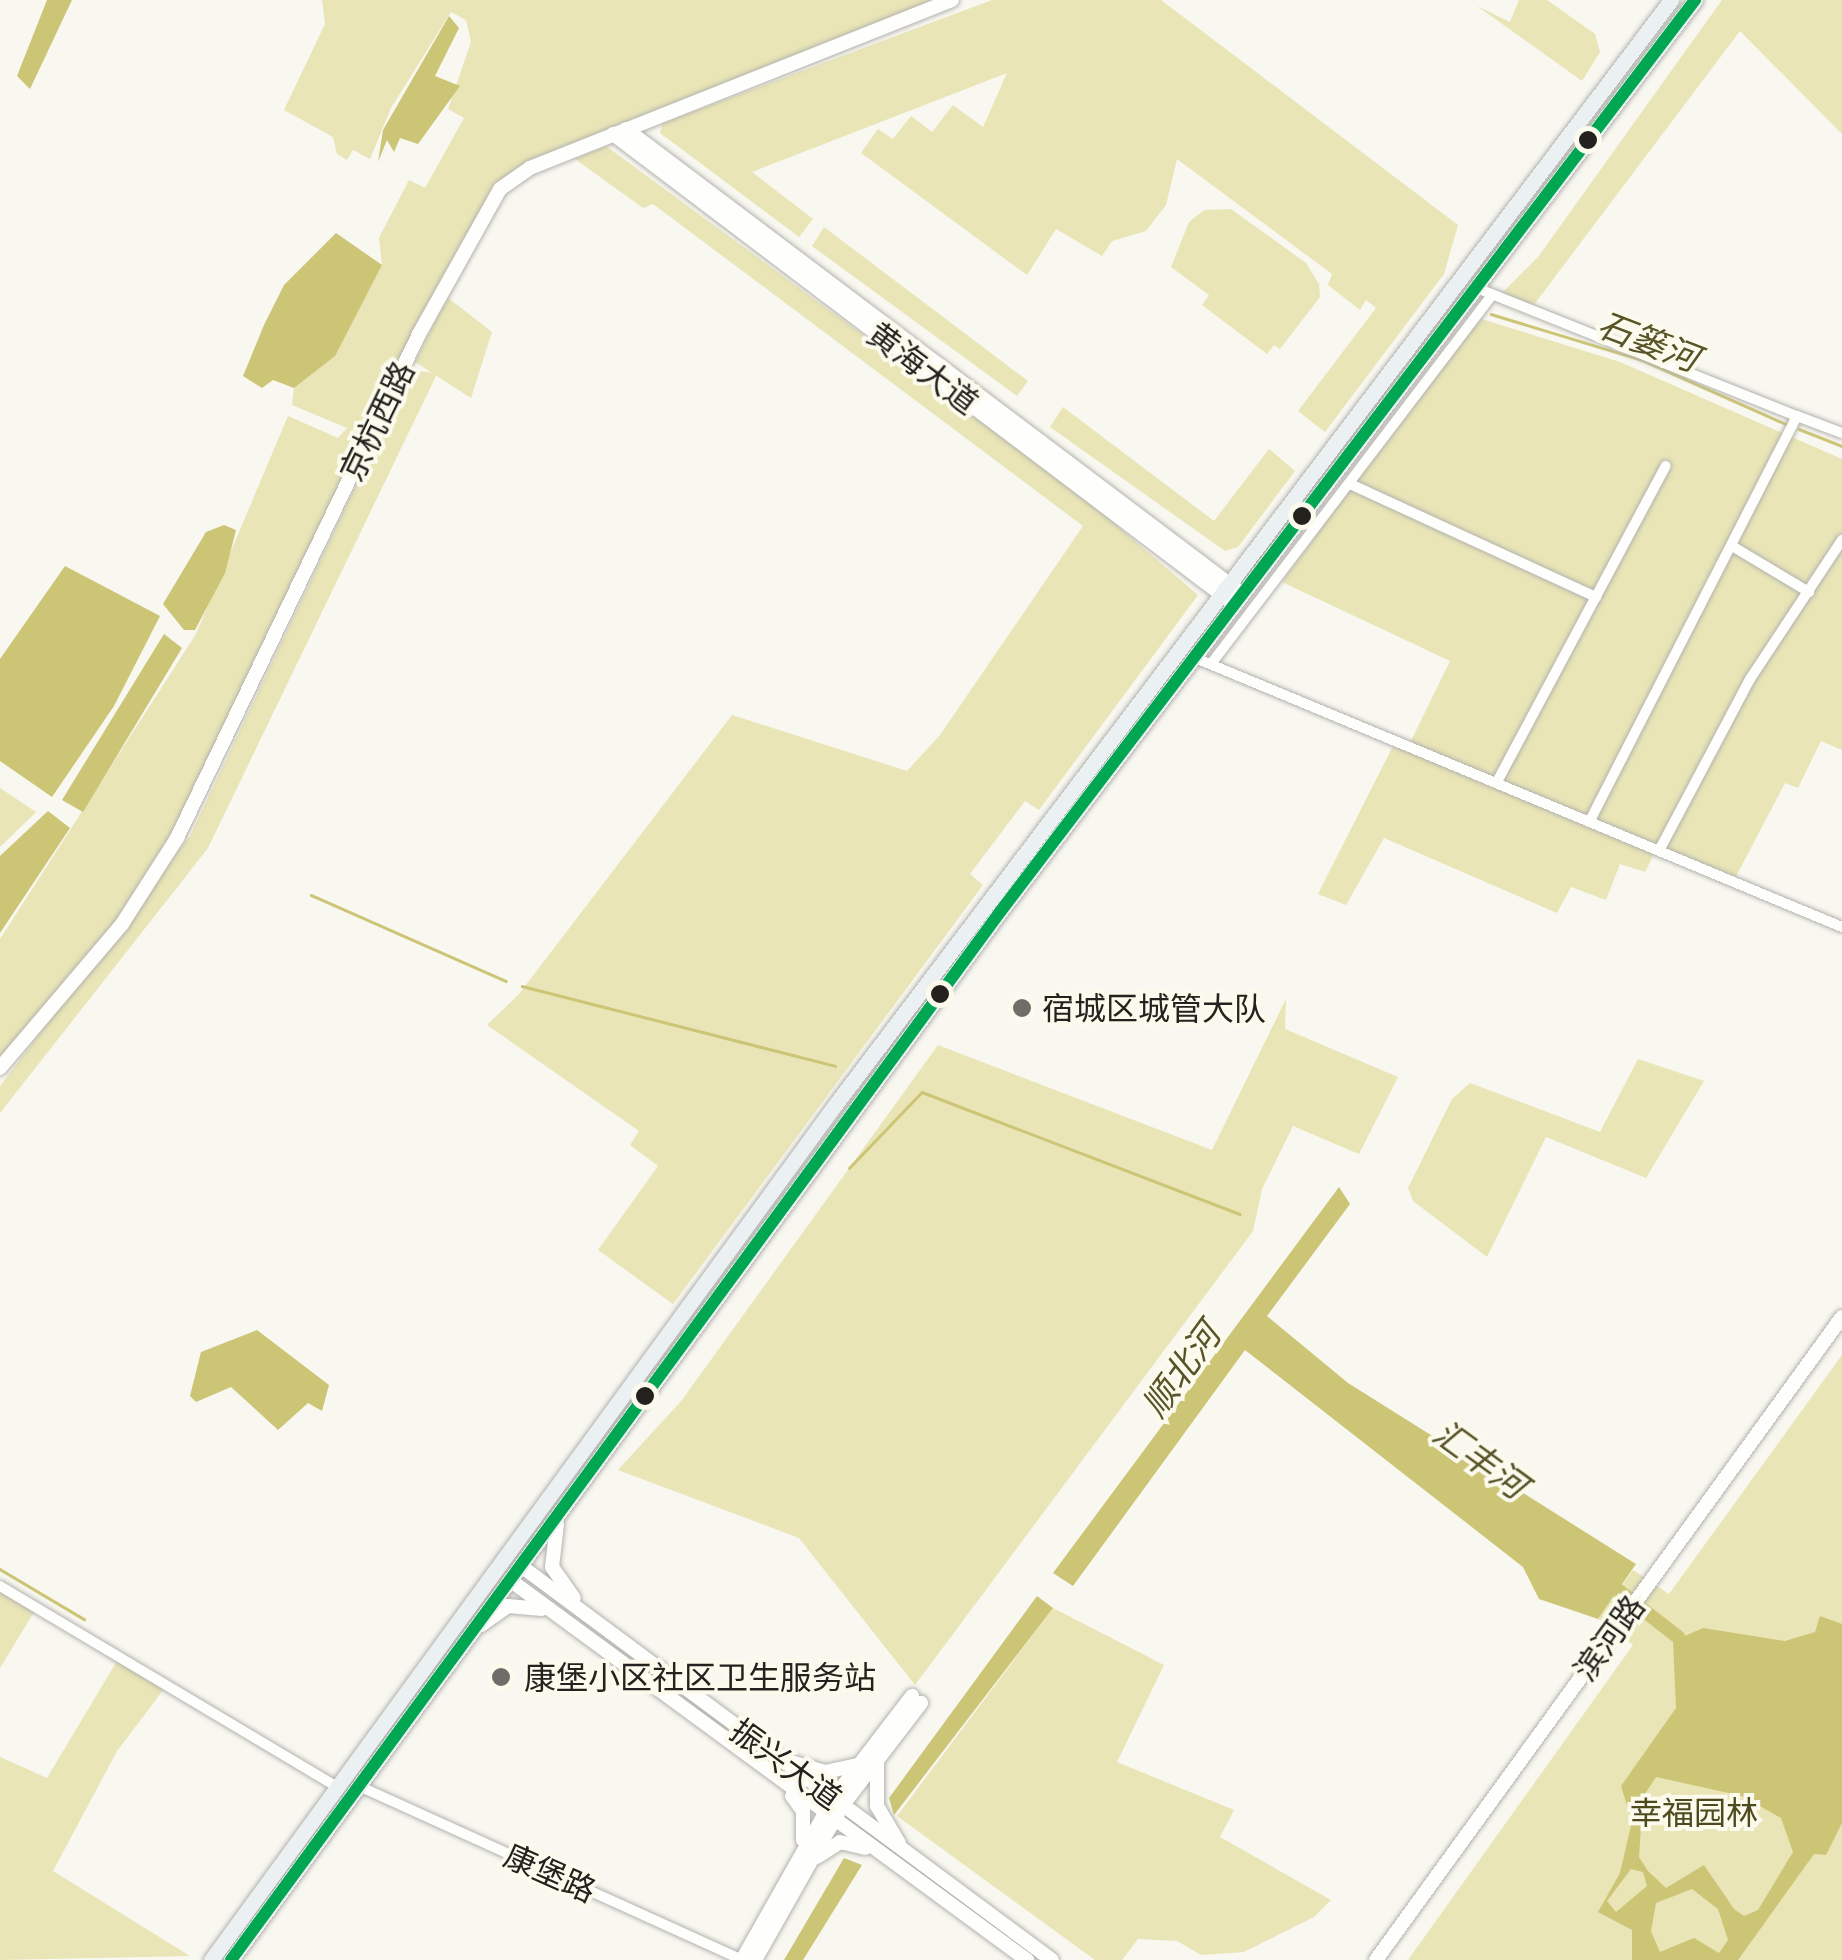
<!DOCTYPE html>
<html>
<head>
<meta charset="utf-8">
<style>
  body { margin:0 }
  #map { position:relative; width:1842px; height:1960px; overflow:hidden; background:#f8f7f0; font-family:Lato,"Noto Sans SC",sans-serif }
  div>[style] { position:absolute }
  .green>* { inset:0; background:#e9e5b7 }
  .water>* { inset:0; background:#ccc576 }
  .stream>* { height:2.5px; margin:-1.25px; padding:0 1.25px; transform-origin:1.25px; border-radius:1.25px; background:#ccc576 }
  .river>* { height:14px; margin:-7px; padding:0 7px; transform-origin:7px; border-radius:7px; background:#ccc576 }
  .roads { filter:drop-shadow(0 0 2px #b3b2ad) drop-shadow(0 0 2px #b3b2ad) }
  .street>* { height:10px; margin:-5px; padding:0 5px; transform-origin:5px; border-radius:5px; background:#fefefd }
  .secondary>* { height:14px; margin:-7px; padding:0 7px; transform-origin:7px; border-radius:7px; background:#fefefd }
  .primary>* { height:15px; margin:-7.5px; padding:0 7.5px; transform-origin:7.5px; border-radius:7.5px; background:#ebf0f3 }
  .bus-1>* { height:12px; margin:-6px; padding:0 6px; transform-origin:6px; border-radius:6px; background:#00a651 }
  .dots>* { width:28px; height:28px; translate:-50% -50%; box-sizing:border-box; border:5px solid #fbfaed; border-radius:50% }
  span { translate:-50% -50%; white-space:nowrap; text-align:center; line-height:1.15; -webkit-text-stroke:8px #fbfaed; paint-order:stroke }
  .street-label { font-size:32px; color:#23221e }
  .poi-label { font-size:32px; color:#23221e }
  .left { translate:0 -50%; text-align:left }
  .park-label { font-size:32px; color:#4e4a1d }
  .water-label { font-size:35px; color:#585428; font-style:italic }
</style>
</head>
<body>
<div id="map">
  <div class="green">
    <i style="clip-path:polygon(322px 0,941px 0,508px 175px,137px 899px,0 1062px,0 939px,196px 634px,288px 416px,338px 438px,347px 428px,292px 405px,294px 388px,334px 356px,382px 265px,379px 238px,409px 180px,425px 188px,464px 118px,448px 109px,471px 42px,466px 20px,451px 12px,391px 108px,370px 159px,353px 150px,347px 160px,337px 154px,333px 137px,284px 110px,325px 24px)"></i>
    <i style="clip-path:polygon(992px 0,1161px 0,1458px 225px,1444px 274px,1325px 432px,1298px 411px,1376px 308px,1366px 300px,1360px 310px,1328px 285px,1332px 274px,1177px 159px,1166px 205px,1146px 231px,1112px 241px,1102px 256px,1056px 229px,1027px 275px,861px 153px,878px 129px,893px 139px,911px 116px,932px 132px,953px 105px,983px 127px,1007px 73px,752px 172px,813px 219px,799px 237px,660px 133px,663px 123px)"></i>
    <i style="clip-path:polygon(1519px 0,1547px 0,1595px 34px,1600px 52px,1582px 81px,1477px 6px,1510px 22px)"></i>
    <i style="clip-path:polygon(1722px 0,1842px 0,1842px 134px,1740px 31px,1530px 310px,1500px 295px,1538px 257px)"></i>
    <i style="clip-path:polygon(606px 146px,1082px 496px,1198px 595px,1039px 810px,1025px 801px,970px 874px,983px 885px,673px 1304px,598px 1250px,658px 1166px,630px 1145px,639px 1131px,487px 1025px,519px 994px,732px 715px,907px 771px,940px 735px,1083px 526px,653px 204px,643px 208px,575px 159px)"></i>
    <i style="clip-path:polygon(1231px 209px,1306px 263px,1319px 284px,1320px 297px,1280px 349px,1274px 345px,1267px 354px,1202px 305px,1209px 295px,1171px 267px,1189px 222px,1204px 210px)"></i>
    <i style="clip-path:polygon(824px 227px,1028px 381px,1017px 396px,812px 246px)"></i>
    <i style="clip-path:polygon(447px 297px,492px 332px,471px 398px,415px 362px)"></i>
    <i style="clip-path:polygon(1475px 317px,1620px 362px,1842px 459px,1842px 750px,1821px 741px,1798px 788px,1785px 783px,1731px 886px,1654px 854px,1645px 872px,1620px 864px,1606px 900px,1571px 887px,1557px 913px,1384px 838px,1346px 905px,1318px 894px,1394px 744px,1410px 743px,1450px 661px,1282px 582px)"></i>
    <i style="clip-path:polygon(411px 369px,437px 374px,208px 848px,0 1113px,0 1086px,190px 836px)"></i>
    <i style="clip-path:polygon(1063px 407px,1214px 521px,1269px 449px,1295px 471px,1238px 547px,1225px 551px,1050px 427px)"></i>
    <i style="clip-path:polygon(0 788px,36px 812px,0 847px)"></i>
    <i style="clip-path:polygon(1286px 999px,1285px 1029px,1398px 1077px,1359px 1154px,1293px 1126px,1262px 1189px,1253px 1231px,915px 1685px,799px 1538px,618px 1470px,682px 1400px,938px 1045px,1212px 1150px)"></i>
    <i style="clip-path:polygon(1638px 1059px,1704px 1081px,1646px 1178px,1546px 1137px,1487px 1257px,1413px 1201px,1408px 1188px,1452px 1099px,1470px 1083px,1600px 1132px)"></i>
    <i style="clip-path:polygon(1842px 1355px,1842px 1960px,1408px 1960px,1633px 1645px,1598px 1619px,1633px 1570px,1669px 1594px)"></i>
    <i style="clip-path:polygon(0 1592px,34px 1612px,0 1668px)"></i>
    <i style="clip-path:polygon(1053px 1608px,1164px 1665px,1117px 1762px,1234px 1810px,1220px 1837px,1331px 1900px,1314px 1917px,1244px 1952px,1201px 1955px,1177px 1941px,1138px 1939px,1122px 1960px,1095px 1960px,897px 1816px)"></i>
    <i style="clip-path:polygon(117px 1661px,164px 1689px,117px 1751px,53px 1871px,190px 1956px,0 1960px,0 1757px,47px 1778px)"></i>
  </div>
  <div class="water">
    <i style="clip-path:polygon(47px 0,72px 0,30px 89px,17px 76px)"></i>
    <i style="clip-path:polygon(449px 16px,459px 28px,435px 76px,460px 86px,418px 144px,400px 138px,394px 152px,387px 140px,378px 162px,383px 130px)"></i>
    <i style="clip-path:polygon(336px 233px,382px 265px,335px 356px,294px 388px,273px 380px,262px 388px,243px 376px,264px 325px,284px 285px)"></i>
    <i style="clip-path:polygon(224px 525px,236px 530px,225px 573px,195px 630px,184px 630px,163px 604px,206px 532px)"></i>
    <i style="clip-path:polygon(65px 566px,160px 616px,114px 706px,52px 797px,0 761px,0 659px)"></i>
    <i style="clip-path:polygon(164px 634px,182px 648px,83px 812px,62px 800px)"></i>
    <i style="clip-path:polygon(48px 811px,70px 828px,0 933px,0 856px)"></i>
    <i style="clip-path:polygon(1339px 1187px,1350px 1204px,1267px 1316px,1348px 1383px,1636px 1564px,1598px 1619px,1539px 1599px,1523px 1567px,1245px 1350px,1073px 1586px,1053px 1573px)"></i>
    <i style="clip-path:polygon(257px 1330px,329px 1385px,322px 1411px,308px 1403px,278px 1430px,231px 1387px,196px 1402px,190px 1396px,201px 1352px)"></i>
    <i style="clip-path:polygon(1037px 1596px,1053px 1608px,894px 1815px,889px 1798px)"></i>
    <i style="clip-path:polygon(evenodd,1820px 1616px,1842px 1624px,1842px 1823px,1826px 1855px,1814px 1854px,1738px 1960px,1632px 1960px,1632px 1930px,1598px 1912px,1620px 1873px,1632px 1821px,1621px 1786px,1676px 1708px,1673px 1641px,1703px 1628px,1785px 1641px,1815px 1632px,1820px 1616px,1656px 1777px,1742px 1796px,1781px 1818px,1793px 1852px,1758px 1910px,1744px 1916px,1734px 1909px,1704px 1865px,1666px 1888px,1648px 1871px,1639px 1857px,1643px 1797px,1656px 1777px,1820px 1616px,1631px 1869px,1643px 1872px,1647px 1886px,1616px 1912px,1607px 1901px,1631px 1869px,1820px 1616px,1692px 1889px,1718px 1909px,1728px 1940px,1719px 1953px,1694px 1938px,1660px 1952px,1651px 1931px,1656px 1903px,1692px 1889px)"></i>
    <i style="clip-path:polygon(844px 1858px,862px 1865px,803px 1960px,784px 1960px)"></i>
  </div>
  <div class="stream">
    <i style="left:1491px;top:314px;width:158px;rotate:16.9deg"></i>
    <i style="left:1642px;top:360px;width:158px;rotate:24deg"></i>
    <i style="left:1799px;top:429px;width:46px;rotate:21.6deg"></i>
    <i style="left:311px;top:895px;width:213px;rotate:23.8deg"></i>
    <i style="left:522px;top:986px;width:323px;rotate:14.3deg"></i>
    <i style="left:849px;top:1168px;width:105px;rotate:-46.2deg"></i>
    <i style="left:922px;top:1092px;width:340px;rotate:21deg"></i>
    <i style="left:0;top:1569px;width:98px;rotate:30.8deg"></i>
  </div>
  <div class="river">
    <i style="left:1605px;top:1580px;width:93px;rotate:38deg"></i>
  </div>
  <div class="roads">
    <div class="street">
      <i style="left:1474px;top:287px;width:348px;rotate:21.8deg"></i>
      <i style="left:1797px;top:416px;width:454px;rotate:117.1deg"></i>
      <i style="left:1797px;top:416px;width:48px;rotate:20.7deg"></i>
      <i style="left:1350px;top:484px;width:271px;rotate:24.7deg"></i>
      <i style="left:1732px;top:546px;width:90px;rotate:30.9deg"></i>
      <i style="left:1193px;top:657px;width:703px;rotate:22.59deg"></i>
      <i style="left:1211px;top:664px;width:462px;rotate:-52.7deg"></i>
      <i style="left:1498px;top:780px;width:356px;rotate:-61.9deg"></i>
      <i style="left:1660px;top:849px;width:192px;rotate:-62.1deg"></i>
      <i style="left:1750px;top:679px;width:167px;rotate:-56.5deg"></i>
      <i style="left:0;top:1586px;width:392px;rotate:30.8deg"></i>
      <i style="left:359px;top:1786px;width:421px;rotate:24.4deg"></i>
    </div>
    <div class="secondary">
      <i style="left:626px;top:129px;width:765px;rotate:37.03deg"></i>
      <i style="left:613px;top:134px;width:774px;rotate:37.12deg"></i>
      <i style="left:0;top:1068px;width:189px;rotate:-49.7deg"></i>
      <i style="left:122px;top:924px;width:102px;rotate:-57.4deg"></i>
      <i style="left:177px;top:838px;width:559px;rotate:-64.35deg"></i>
      <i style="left:419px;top:334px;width:166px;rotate:-60.8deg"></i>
      <i style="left:500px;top:189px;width:37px;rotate:-35deg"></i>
      <i style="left:530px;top:168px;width:454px;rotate:-21.7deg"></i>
      <i style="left:557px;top:1524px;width:43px;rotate:96.6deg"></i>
      <i style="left:552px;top:1567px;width:38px;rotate:55deg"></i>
      <i style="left:521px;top:1566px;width:661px;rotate:36.58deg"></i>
      <i style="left:510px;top:1580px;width:642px;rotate:36.32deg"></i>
      <i style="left:481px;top:1625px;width:33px;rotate:-35deg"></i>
      <i style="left:508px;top:1606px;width:34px;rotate:5deg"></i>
      <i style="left:787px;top:1761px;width:40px;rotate:16deg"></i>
      <i style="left:825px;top:1772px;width:34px;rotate:-12deg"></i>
      <i style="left:877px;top:1761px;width:45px;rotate:90deg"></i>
      <i style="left:877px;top:1806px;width:43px;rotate:59.3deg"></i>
      <i style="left:792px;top:1796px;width:19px;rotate:54deg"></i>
      <i style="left:803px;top:1811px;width:29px;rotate:90deg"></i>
      <i style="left:817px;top:1857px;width:27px;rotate:-33deg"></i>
      <i style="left:840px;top:1842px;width:26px;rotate:13deg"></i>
      <i style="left:742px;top:1960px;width:185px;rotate:-60.5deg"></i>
      <i style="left:833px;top:1799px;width:130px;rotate:-52.5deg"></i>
      <i style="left:755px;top:1960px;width:177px;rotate:-60.5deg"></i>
      <i style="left:842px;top:1806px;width:130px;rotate:-52.5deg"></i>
      <i style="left:1376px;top:1960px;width:794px;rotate:-54.07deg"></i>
    </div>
    <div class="primary">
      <i style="left:211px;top:1960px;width:1058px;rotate:-53.88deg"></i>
      <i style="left:835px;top:1105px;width:1386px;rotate:-52.89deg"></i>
      <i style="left:231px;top:1960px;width:1300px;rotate:-53.73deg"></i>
      <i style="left:1000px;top:912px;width:1147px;rotate:-52.69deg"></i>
    </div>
  </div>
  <div class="bus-1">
    <i style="left:231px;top:1960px;width:1300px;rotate:-53.73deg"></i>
    <i style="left:1000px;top:912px;width:1147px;rotate:-52.69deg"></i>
  </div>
  <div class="dots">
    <i style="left:1588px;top:140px;background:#23221e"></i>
    <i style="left:1302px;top:516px;background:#23221e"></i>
    <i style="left:940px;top:994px;background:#23221e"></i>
    <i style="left:1022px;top:1008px;background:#6e6d68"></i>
    <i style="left:645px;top:1396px;background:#23221e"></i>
    <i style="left:501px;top:1677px;background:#6e6d68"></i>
  </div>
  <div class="street-label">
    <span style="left:923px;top:368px;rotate:37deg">黄海大道</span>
    <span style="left:377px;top:421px;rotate:-64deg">京杭西路</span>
    <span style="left:1609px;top:1638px;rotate:-54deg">滨河路</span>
    <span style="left:786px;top:1764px;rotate:36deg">振兴大道</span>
    <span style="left:550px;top:1873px;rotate:24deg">康堡路</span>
  </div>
  <div class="poi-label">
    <span class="left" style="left:1042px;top:1008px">宿城区城管大队</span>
    <span class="left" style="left:524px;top:1677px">康堡小区社区卫生服务站</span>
  </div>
  <div class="park-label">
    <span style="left:1694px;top:1812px">幸福园林</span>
  </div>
  <div class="water-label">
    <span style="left:1649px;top:340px;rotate:21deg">石篓河</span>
    <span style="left:1180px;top:1369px;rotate:-54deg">顺北河</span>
    <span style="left:1481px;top:1458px;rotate:36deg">汇丰河</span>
  </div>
</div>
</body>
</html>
